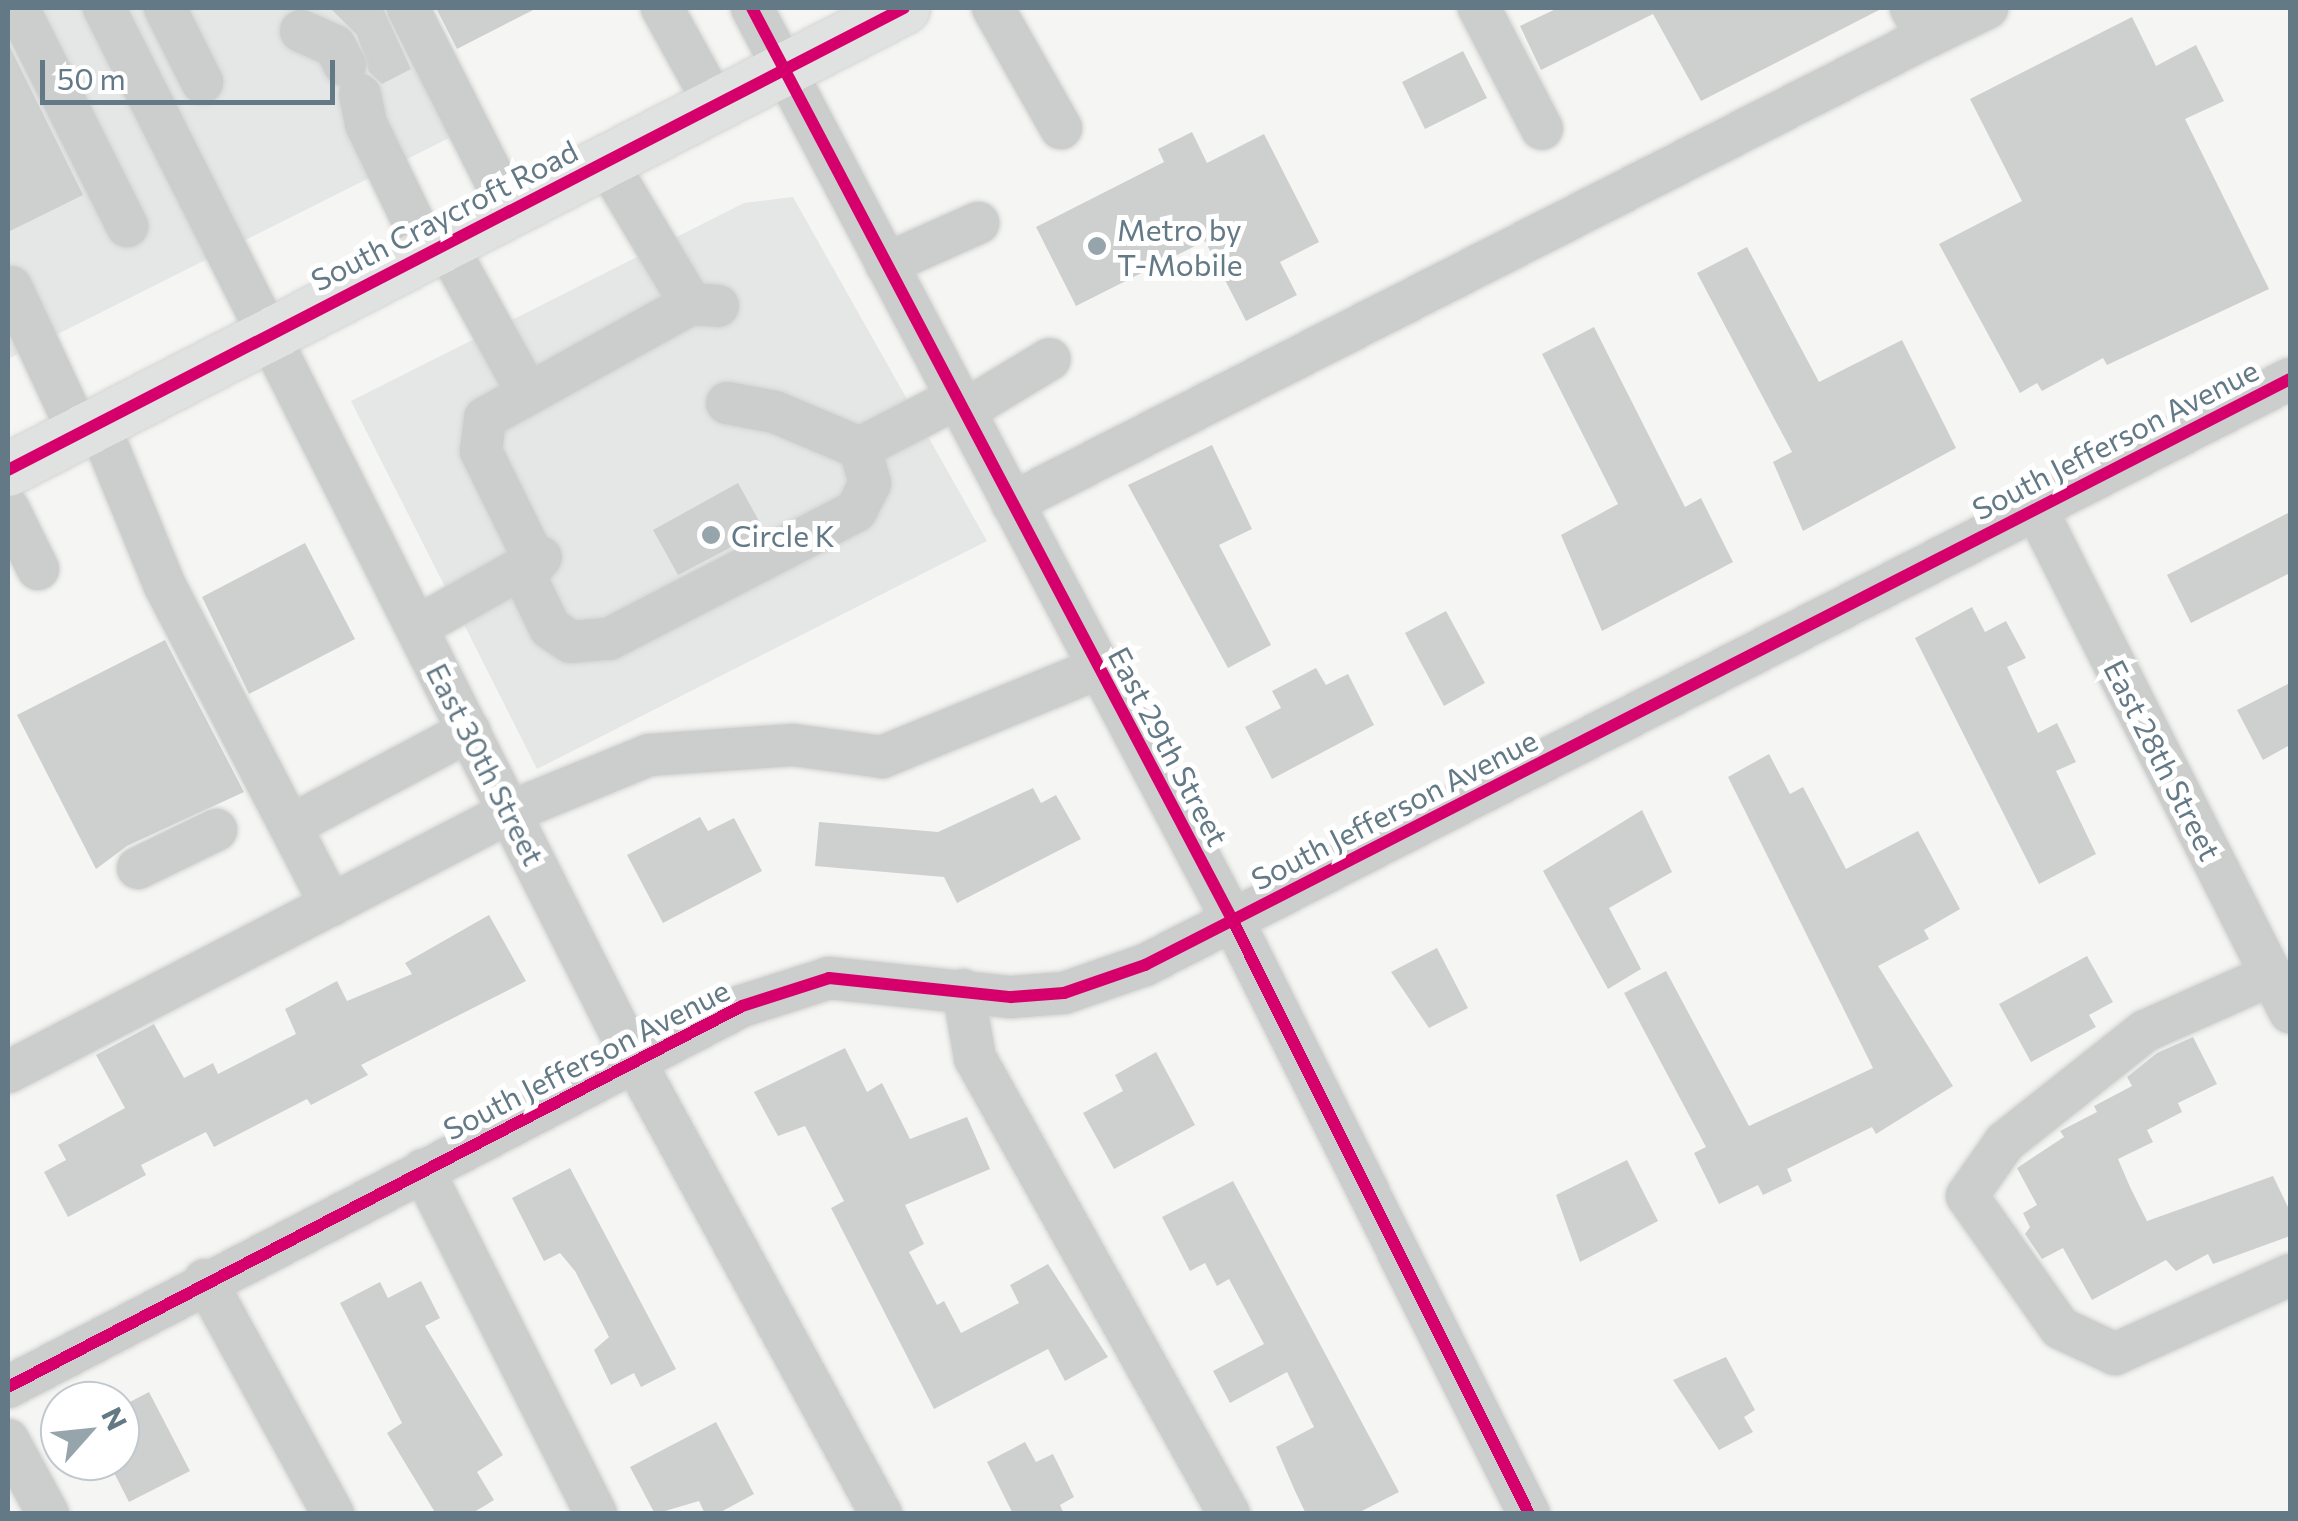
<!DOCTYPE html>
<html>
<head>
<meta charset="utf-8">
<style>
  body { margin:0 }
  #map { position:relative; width:2298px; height:1521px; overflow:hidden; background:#f5f5f3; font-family:Commissioner,sans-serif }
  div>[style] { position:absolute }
  .built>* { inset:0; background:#e5e6e6 }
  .building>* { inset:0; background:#ced0d0 }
  .roads { filter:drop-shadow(0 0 2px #d2d3d2) drop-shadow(0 0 2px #d2d3d2) }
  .minor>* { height:42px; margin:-21px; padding:0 21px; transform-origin:21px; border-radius:21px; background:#cccece }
  .major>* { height:52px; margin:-26px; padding:0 26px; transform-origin:26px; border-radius:26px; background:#e0e1e1 }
  .cycleway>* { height:12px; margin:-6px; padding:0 6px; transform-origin:6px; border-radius:6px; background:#d6006c }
  .dots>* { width:28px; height:28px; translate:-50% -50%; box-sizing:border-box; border:5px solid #fff; border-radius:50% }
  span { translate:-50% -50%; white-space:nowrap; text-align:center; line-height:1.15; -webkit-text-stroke:10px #fff; paint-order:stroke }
  .street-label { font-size:30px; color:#637985 }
  .poi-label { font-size:30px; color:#637985 }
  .left { translate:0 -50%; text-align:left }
  .frame { position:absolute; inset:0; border:10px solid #637985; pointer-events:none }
  .north { position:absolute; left:40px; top:1381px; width:100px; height:100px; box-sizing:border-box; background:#fff; border:2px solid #c1c9ce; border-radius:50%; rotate:63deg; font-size:28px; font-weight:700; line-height:40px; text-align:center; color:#637985 }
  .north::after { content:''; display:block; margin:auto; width:35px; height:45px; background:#96a4ac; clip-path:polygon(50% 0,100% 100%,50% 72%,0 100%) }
  .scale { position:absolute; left:40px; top:60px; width:295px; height:45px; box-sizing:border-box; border:5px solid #637985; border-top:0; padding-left:12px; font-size:30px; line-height:35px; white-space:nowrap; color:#637985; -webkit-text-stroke:8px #fff; paint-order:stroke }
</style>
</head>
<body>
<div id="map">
  <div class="built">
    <i style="clip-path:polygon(8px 8px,420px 8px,479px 123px,8px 359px)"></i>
    <i style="clip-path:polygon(793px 197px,987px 541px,537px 769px,351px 401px,744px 203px)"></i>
  </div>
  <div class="building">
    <i style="clip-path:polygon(330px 8px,383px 8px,411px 69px,382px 84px,369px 72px,357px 35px)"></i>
    <i style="clip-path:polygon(436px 8px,537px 8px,457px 49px)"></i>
    <i style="clip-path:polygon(1558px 8px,1883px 8px,1701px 101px,1653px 14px,1541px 70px,1520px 26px)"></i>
    <i style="clip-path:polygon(2132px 17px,2156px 66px,2196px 45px,2224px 101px,2185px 119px,2269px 289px,2107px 365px,2103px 358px,2042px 391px,2037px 383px,2020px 393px,1939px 244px,2022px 201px,1970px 99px)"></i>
    <i style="clip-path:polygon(8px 43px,83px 195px,8px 232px)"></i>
    <i style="clip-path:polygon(1463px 51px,1487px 98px,1425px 129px,1402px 82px)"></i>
    <i style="clip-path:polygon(1192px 132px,1207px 163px,1264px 134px,1319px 242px,1280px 262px,1297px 295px,1246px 321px,1205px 241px,1076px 306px,1036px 227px,1164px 162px,1158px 149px)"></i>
    <i style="clip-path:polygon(1747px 247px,1819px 382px,1902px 340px,1956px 448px,1803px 531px,1773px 462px,1792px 452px,1697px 273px)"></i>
    <i style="clip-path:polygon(1594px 327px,1685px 507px,1701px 498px,1733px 562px,1602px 631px,1561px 535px,1618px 504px,1542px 354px)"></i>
    <i style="clip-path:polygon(1212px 445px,1252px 529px,1219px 545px,1271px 645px,1228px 668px,1128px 485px)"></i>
    <i style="clip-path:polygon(738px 483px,764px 530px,678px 575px,653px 530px)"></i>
    <i style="clip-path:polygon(2290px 512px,2290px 573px,2191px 623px,2167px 575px)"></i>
    <i style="clip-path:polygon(305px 543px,355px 639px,249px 694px,202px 597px)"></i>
    <i style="clip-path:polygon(1972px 607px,1985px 632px,2006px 621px,2026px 658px,2007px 667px,2038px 733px,2057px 723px,2076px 762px,2056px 771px,2096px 854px,2039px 884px,1915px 638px)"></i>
    <i style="clip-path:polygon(1446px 611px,1485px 683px,1444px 706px,1405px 633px)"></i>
    <i style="clip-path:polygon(165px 640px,244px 792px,127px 846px,96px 869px,17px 715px)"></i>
    <i style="clip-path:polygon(1316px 668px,1326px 685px,1348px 674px,1374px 725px,1272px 779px,1245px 727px,1281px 708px,1272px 691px)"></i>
    <i style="clip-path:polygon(2290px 683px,2290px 745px,2263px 760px,2237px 710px)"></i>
    <i style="clip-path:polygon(1769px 754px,1790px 794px,1803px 787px,1846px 869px,1918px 831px,1960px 909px,1924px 930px,1929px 939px,1878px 966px,1953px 1086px,1876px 1134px,1872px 1127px,1787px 1169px,1792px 1181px,1763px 1195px,1758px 1185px,1719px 1204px,1694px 1153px,1706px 1147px,1624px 993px,1666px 971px,1749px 1126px,1873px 1068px,1728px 777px)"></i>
    <i style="clip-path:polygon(1033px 788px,1041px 803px,1056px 795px,1081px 839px,957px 903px,944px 877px,815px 866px,819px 822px,938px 832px)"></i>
    <i style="clip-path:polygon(1642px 810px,1672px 872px,1609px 908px,1641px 969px,1608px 989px,1543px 871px)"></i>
    <i style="clip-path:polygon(700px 817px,708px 831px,734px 818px,762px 871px,663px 923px,627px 855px)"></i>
    <i style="clip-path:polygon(489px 915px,526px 981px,361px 1065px,368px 1075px,311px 1105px,307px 1099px,214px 1147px,206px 1132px,141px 1165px,146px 1175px,68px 1217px,44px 1172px,66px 1160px,58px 1145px,125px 1108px,96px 1055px,154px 1024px,184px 1078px,213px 1063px,218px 1074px,296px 1034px,285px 1009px,337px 981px,347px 1001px,412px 974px,405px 963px)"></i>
    <i style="clip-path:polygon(1437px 948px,1468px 1008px,1429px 1028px,1391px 972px)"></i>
    <i style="clip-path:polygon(2087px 956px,2113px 1002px,2089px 1015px,2096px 1027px,2031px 1062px,1999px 1004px)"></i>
    <i style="clip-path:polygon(2193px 1037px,2217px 1084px,2178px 1103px,2182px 1112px,2147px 1130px,2153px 1142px,2118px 1159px,2130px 1187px,2147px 1221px,2273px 1176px,2290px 1211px,2290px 1236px,2213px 1264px,2208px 1254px,2176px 1271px,2166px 1260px,2092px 1300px,2063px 1248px,2042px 1259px,2025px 1234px,2030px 1227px,2023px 1213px,2037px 1205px,2017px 1168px,2064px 1137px,2060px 1131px,2097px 1112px,2094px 1106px,2132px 1086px,2127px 1077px,2157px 1053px)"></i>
    <i style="clip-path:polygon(845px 1048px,867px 1092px,882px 1083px,910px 1139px,967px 1117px,990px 1169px,905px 1205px,924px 1244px,909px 1252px,937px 1305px,944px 1301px,961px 1333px,1019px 1303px,1010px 1285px,1048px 1264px,1108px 1357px,1065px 1381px,1048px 1349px,934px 1409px,831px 1208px,844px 1201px,805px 1126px,778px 1136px,754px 1092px)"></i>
    <i style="clip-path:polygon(1156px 1052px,1195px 1125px,1114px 1169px,1083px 1113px,1123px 1091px,1115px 1075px)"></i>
    <i style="clip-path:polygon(1627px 1160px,1658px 1221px,1580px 1262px,1556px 1195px)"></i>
    <i style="clip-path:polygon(570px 1168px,676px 1369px,641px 1387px,634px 1373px,611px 1385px,594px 1350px,609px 1337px,575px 1271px,560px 1253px,544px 1261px,512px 1198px)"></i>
    <i style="clip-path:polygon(1233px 1181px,1399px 1492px,1356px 1514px,1306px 1514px,1295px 1491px,1276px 1447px,1314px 1427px,1287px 1372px,1230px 1403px,1213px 1371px,1264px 1344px,1229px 1279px,1217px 1286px,1205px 1263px,1190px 1271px,1162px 1217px)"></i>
    <i style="clip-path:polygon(421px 1281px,440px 1318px,425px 1326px,503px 1455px,477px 1472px,494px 1500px,471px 1514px,436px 1514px,387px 1433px,402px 1423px,340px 1303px,380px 1282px,388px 1298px)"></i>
    <i style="clip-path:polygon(1726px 1357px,1755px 1410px,1744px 1417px,1753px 1432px,1719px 1450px,1673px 1380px)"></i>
    <i style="clip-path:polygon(149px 1392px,190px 1471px,129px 1502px,108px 1461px,120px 1461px,120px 1407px)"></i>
    <i style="clip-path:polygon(716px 1422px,754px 1494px,717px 1514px,705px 1514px,699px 1501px,655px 1514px,630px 1467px)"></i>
    <i style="clip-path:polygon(1025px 1442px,1036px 1462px,1053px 1454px,1074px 1497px,1060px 1505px,1064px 1514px,1013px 1514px,987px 1462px)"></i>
  </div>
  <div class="roads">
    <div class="minor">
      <i style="left:18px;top:8px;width:244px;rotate:63.4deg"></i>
      <i style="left:104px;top:8px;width:1180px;rotate:63.26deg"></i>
      <i style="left:635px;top:1062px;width:515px;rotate:61.44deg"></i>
      <i style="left:165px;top:8px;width:83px;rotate:63.4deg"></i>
      <i style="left:408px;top:8px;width:226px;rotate:63.2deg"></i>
      <i style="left:662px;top:8px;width:110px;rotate:61.1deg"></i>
      <i style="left:752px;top:8px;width:1030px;rotate:62.22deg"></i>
      <i style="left:1232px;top:919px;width:665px;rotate:63.47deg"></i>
      <i style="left:993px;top:8px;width:138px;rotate:60.5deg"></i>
      <i style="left:1479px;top:8px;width:136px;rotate:62.5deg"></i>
      <i style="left:1911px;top:8px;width:33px;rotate:61deg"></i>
      <i style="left:1927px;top:37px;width:67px;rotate:-25.8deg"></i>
      <i style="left:301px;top:31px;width:37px;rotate:24deg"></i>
      <i style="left:335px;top:46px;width:22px;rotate:63deg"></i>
      <i style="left:360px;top:95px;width:30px;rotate:78deg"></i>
      <i style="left:366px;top:124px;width:142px;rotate:64.2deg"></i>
      <i style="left:605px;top:160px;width:168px;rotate:59.2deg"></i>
      <i style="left:445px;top:243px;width:172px;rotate:61.2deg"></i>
      <i style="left:886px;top:264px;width:101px;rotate:-24deg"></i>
      <i style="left:11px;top:287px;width:161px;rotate:65deg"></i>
      <i style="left:727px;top:403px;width:49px;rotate:10.6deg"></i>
      <i style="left:775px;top:412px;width:92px;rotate:23deg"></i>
      <i style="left:860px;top:448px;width:109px;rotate:-27.3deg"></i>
      <i style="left:964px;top:411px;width:100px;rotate:-31.2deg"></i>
      <i style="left:98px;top:423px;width:176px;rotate:67.7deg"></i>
      <i style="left:165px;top:586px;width:360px;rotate:62.5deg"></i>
      <i style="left:1012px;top:503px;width:1027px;rotate:-26.99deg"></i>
      <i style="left:2035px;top:507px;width:566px;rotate:63.21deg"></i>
      <i style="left:8px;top:508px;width:68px;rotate:63.8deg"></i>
      <i style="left:536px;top:563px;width:125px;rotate:-116.2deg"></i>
      <i style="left:481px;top:451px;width:33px;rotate:-83deg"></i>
      <i style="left:485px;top:418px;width:235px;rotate:-29deg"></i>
      <i style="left:691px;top:304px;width:27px;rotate:4deg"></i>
      <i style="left:522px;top:570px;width:64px;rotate:64.2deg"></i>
      <i style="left:550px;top:628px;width:25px;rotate:34deg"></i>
      <i style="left:571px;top:642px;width:38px;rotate:-5deg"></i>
      <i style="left:609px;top:639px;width:278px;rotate:-27.4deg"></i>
      <i style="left:856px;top:511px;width:31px;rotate:-63deg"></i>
      <i style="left:870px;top:483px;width:36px;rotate:-106deg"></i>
      <i style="left:417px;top:627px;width:142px;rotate:-29.4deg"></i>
      <i style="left:290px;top:826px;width:203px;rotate:-28deg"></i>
      <i style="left:138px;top:868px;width:87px;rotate:-26deg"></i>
      <i style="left:2271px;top:975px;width:138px;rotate:156deg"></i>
      <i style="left:2145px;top:1031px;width:179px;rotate:141.6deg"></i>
      <i style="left:2005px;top:1142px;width:66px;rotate:125.1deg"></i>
      <i style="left:1967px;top:1196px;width:161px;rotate:54.8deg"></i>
      <i style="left:2060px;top:1328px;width:61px;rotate:25.3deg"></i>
      <i style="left:2115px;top:1354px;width:192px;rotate:-24.3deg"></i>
      <i style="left:963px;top:990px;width:69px;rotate:80deg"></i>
      <i style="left:975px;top:1058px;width:522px;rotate:60.88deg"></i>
      <i style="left:8px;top:1072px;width:565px;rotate:-27.38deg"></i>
      <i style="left:510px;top:812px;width:150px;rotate:-22.3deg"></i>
      <i style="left:649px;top:755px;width:144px;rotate:-4deg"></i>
      <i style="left:793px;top:745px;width:90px;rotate:7.7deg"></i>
      <i style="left:882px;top:757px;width:235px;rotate:-22.3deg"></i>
      <i style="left:423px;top:1170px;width:385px;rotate:63.3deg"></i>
      <i style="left:205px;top:1280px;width:267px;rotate:61.3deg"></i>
      <i style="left:8px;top:1387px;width:827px;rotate:-27.43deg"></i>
      <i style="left:742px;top:1006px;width:91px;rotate:-17.8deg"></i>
      <i style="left:829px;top:978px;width:183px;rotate:6deg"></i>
      <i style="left:1011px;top:997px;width:53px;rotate:-4.3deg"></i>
      <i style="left:1064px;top:993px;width:86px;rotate:-19.1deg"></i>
      <i style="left:1145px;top:965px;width:1286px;rotate:-27.1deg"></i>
      <i style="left:8px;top:1440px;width:84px;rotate:61.6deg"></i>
    </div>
    <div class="major">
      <i style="left:8px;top:470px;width:1008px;rotate:-27.28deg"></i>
    </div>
  </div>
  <div class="cycleway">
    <i style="left:752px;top:8px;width:1030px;rotate:62.22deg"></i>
    <i style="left:1232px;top:919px;width:665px;rotate:63.47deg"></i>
    <i style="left:8px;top:470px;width:1008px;rotate:-27.28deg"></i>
    <i style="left:8px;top:1387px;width:827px;rotate:-27.43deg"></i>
    <i style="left:742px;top:1006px;width:91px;rotate:-17.8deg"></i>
    <i style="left:829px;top:978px;width:183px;rotate:6deg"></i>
    <i style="left:1011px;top:997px;width:53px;rotate:-4.3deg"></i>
    <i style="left:1064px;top:993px;width:86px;rotate:-19.1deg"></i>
    <i style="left:1145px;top:965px;width:1286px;rotate:-27.1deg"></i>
  </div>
  <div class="dots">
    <i style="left:1097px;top:246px;background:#96a4ac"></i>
    <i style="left:711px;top:535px;background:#96a4ac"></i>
  </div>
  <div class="street-label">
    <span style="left:444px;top:215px;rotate:-27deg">South Craycroft Road</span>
    <span style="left:2115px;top:439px;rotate:-27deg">South Jefferson Avenue</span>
    <span style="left:1169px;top:746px;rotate:62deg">East 29th Street</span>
    <span style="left:2163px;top:760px;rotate:63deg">East 28th Street</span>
    <span style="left:486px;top:764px;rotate:63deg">East 30th Street</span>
    <span style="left:1394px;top:809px;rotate:-27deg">South Jefferson Avenue</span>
    <span style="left:586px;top:1059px;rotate:-27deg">South Jefferson Avenue</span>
  </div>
  <div class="poi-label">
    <span class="left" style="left:1117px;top:246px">Metro by<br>T-Mobile</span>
    <span class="left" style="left:731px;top:535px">Circle K</span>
  </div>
  <div class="frame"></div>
  <div class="north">N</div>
  <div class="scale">50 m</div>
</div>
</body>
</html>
